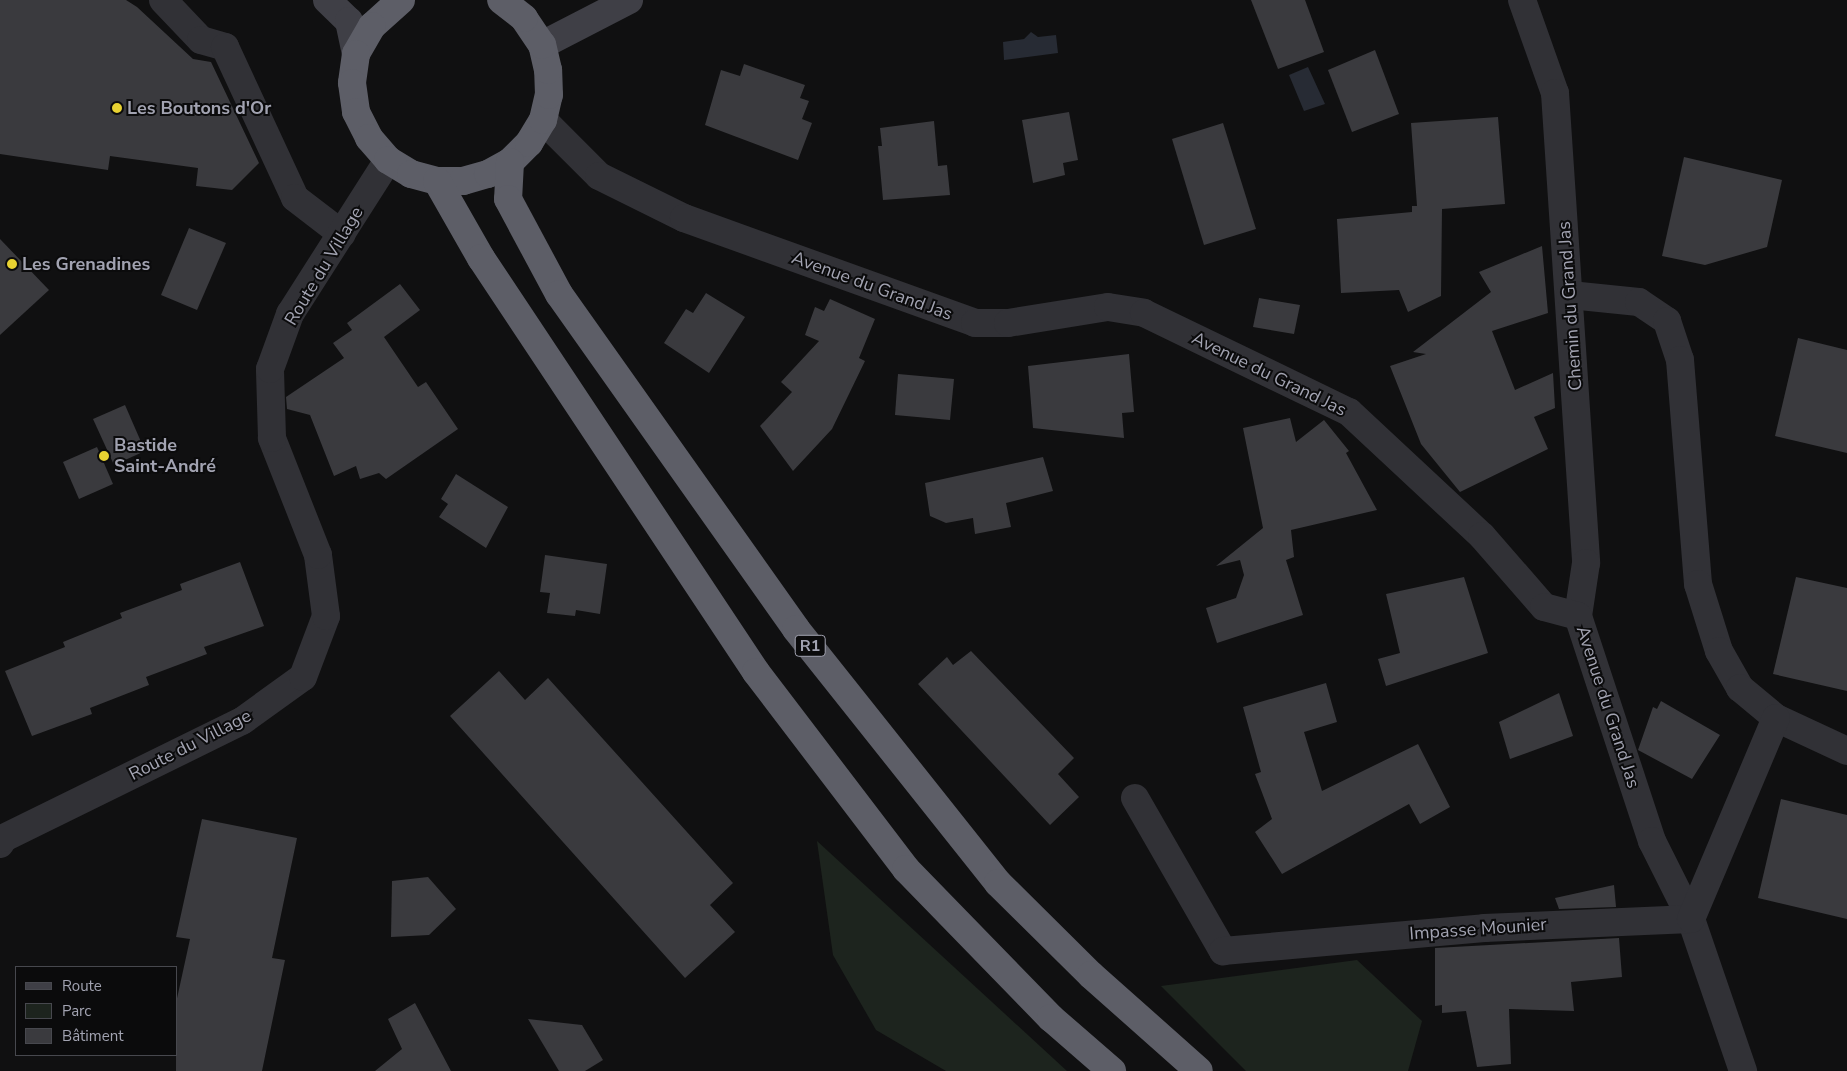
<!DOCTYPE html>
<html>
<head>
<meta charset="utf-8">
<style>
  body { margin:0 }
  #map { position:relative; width:1847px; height:1071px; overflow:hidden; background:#101011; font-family:"Nunito Sans",sans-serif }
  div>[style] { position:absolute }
  .green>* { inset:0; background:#1d241e }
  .water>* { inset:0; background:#272b34 }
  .building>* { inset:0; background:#3a3a3e }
  .street>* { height:28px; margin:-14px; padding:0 14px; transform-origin:14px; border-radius:14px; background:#313136 }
  .secondary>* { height:28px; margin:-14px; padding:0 14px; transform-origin:14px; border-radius:14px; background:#3f3f46 }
  .highway>* { height:28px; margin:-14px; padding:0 14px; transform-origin:14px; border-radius:14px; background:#5d5e67 }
  .dots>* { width:14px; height:14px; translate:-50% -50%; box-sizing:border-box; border:2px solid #0b0b0c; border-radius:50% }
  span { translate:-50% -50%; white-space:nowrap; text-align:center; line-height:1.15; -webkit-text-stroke:4px #0b0b0c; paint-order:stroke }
  .shield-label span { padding:1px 4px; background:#0b0b0c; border:1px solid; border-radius:4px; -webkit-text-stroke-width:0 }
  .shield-label { font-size:16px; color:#a2a3b1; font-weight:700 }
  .poi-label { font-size:18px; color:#a2a3b1; font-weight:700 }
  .left { translate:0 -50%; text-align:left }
  .street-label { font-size:18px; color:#a2a3b1 }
  .legend { position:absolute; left:15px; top:966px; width:162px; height:90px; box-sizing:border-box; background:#0b0b0c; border:1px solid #47484e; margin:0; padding:6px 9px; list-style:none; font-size:15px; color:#a2a3b1 }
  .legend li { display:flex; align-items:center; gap:10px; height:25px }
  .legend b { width:25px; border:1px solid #47484e }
</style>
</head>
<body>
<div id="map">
  <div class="green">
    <i style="clip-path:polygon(817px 841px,1067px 1071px,946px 1071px,876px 1030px,833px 955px)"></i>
    <i style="clip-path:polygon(1357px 960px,1422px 1021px,1408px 1071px,1246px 1071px,1161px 986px)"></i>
  </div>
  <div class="water">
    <i style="clip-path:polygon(1031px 32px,1038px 37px,1056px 35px,1058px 53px,1004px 60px,1003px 42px,1024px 39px)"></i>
    <i style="clip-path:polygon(1308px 67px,1325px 104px,1304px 111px,1289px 75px)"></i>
  </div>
  <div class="building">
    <i style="clip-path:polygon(0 0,126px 0,137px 7px,193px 59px,211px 62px,259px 163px,232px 190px,196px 186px,198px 168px,110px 156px,108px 170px,0 154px)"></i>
    <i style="clip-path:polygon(1251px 0,1305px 0,1324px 52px,1278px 69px)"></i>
    <i style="clip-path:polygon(1375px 50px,1399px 114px,1352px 132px,1328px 70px)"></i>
    <i style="clip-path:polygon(744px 64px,805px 85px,800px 98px,809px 101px,802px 119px,812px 123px,798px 160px,705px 125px,721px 70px,740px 76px)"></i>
    <i style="clip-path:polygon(1069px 112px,1078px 160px,1063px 163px,1065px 175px,1033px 183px,1022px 120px)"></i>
    <i style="clip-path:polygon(1498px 117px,1505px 204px,1442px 209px,1441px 296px,1408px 312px,1399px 290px,1341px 293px,1337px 219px,1412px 212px,1412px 206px,1417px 206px,1411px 123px)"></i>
    <i style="clip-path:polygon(934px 121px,938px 166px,947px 165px,950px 195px,883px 200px,878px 146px,882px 146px,880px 128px)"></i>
    <i style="clip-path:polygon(1223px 123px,1256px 229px,1204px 245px,1172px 139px)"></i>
    <i style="clip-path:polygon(1684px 157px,1782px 180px,1767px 247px,1705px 265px,1662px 256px)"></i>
    <i style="clip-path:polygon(189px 228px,226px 243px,197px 310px,161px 295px)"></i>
    <i style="clip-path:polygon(0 239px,49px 290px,0 335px)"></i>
    <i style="clip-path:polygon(1542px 246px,1548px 313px,1492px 331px,1515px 390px,1553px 373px,1555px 408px,1534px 417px,1548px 449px,1460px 492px,1421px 444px,1390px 366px,1426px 354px,1413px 352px,1491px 292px,1479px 272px)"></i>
    <i style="clip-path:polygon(400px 284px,420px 310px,384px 337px,418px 387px,426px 382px,458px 429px,386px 479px,379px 473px,360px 479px,356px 466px,334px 476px,310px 415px,287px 409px,286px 397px,344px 358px,333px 343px,352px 330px,347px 323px)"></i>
    <i style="clip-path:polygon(706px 293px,745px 317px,709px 373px,664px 343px,686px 309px,693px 313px)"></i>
    <i style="clip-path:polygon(1259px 298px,1300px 305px,1294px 334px,1253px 327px)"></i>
    <i style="clip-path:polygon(830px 299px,875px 319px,859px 358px,865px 361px,832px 429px,793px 471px,760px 426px,792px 392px,781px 382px,819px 341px,805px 335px,815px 307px,824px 311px)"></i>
    <i style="clip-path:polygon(1798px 338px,1847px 350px,1847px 453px,1775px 436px)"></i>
    <i style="clip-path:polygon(1129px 354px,1134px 412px,1122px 413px,1124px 438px,1033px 428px,1028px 366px)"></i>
    <i style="clip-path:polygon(898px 374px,954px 379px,950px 420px,895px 415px)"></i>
    <i style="clip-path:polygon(125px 405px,145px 451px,114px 465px,93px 419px)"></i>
    <i style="clip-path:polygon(1290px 418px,1296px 442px,1324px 420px,1349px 451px,1346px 453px,1377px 510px,1291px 530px,1294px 557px,1286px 560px,1303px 615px,1217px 643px,1206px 608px,1236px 598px,1244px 575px,1240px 560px,1216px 566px,1263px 528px,1243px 428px)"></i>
    <i style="clip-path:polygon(97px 447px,113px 484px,79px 499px,63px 462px)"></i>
    <i style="clip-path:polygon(1043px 457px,1053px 491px,1006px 503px,1011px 527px,975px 534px,973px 518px,946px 523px,930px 516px,925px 483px)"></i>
    <i style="clip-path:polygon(456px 474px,508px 507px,486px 548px,439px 517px,448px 504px,441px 499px)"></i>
    <i style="clip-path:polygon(545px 555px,607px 564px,600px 614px,576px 610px,575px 616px,547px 613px,550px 593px,540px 592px)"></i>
    <i style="clip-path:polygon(240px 562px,264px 626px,204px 647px,207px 654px,146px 677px,149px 685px,90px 708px,92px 714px,32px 736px,5px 671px,65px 647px,63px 642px,122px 618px,120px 613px,182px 590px,180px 584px)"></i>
    <i style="clip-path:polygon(1464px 577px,1488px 653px,1386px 686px,1378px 659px,1400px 653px,1386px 594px)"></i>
    <i style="clip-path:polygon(1796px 577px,1847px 588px,1847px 691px,1773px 674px)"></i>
    <i style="clip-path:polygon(971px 651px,1074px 758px,1058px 774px,1079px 797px,1050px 825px,918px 684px,947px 657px,953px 665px)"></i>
    <i style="clip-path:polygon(499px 671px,525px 700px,548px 678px,733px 883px,710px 905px,735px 932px,685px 978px,450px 716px)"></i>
    <i style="clip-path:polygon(1326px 683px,1337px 722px,1304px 732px,1322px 791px,1418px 744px,1450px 807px,1420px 824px,1409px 804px,1282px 874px,1255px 832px,1272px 819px,1255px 774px,1261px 772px,1243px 707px)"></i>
    <i style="clip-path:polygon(1559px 693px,1573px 736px,1510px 759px,1499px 722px)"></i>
    <i style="clip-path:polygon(1661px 701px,1720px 735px,1692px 779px,1638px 750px,1653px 707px,1657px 709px)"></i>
    <i style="clip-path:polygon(1781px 799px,1847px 815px,1847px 919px,1758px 898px)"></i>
    <i style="clip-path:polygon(202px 819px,297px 838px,272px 958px,285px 960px,262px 1071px,176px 1071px,176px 1003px,190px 939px,176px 937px)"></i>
    <i style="clip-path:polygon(428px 877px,456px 909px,429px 935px,391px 937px,392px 881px)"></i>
    <i style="clip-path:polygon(1614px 885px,1616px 907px,1559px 909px,1555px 898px)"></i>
    <i style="clip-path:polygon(1619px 938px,1622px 977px,1571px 982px,1574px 1011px,1509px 1009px,1511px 1064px,1477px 1067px,1466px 1011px,1442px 1013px,1442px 1005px,1435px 1006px,1435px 948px)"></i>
    <i style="clip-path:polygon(415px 1003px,451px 1071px,375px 1071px,402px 1049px,388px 1019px)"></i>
    <i style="clip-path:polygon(528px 1019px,582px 1025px,603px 1060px,585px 1071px,559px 1071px)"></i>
  </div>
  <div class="street">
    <i style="left:163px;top:0;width:55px;rotate:46.5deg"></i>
    <i style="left:201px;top:40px;width:25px;rotate:16deg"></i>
    <i style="left:225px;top:47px;width:166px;rotate:65.1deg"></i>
    <i style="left:295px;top:198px;width:59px;rotate:37.5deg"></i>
    <i style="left:1522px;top:0;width:99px;rotate:70.5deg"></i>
    <i style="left:1555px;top:93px;width:471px;rotate:86.2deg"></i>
    <i style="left:1586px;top:563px;width:54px;rotate:98.6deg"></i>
    <i style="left:1578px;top:616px;width:237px;rotate:71.8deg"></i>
    <i style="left:1652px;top:841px;width:87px;rotate:63.4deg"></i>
    <i style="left:1691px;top:919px;width:161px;rotate:71.1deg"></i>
    <i style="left:543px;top:120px;width:79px;rotate:45deg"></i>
    <i style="left:599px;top:176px;width:95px;rotate:26.3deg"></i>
    <i style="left:684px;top:218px;width:309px;rotate:19.8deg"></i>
    <i style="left:975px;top:323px;width:33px"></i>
    <i style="left:1008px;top:323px;width:101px;rotate:-9.1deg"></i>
    <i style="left:1108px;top:307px;width:36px;rotate:9deg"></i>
    <i style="left:1144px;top:313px;width:228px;rotate:25.8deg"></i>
    <i style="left:1349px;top:412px;width:182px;rotate:43deg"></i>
    <i style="left:1482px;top:536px;width:94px;rotate:48.9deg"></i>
    <i style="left:1544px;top:607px;width:35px;rotate:15deg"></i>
    <i style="left:1570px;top:295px;width:69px;rotate:5.8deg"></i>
    <i style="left:1639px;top:302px;width:34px;rotate:34deg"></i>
    <i style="left:1667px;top:321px;width:41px;rotate:71.6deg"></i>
    <i style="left:1680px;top:360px;width:225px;rotate:85.4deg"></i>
    <i style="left:1698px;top:584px;width:70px;rotate:72.6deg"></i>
    <i style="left:1719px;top:651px;width:43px;rotate:60.4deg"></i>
    <i style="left:1740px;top:688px;width:47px;rotate:39.8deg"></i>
    <i style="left:1776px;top:718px;width:78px;rotate:24.9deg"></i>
    <i style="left:1135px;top:798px;width:177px;rotate:60.1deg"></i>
    <i style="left:1223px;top:951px;width:262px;rotate:-5deg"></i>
    <i style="left:1484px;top:928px;width:207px;rotate:-2.5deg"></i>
    <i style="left:1691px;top:919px;width:218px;rotate:-67.1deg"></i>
    <i style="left:0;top:844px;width:7px;rotate:-56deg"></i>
    <i style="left:4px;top:838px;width:265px;rotate:-26.2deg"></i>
    <i style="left:242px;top:721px;width:75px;rotate:-35.8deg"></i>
    <i style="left:303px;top:677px;width:65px;rotate:-69.3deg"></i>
    <i style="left:326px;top:616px;width:62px;rotate:-97.5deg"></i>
    <i style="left:318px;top:555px;width:126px;rotate:-111.5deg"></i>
    <i style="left:272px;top:438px;width:69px;rotate:-91.7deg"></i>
    <i style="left:270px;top:369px;width:59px;rotate:-70deg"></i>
    <i style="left:290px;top:314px;width:183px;rotate:-57.5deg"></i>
  </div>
  <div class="secondary">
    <i style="left:327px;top:0;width:30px;rotate:44deg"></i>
    <i style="left:349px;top:21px;width:34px;rotate:78deg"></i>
    <i style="left:542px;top:45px;width:98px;rotate:-27.3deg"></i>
  </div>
  <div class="highway">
    <i style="left:401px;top:0;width:39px;rotate:138deg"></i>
    <i style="left:372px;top:26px;width:32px;rotate:120deg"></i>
    <i style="left:356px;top:54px;width:29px;rotate:98deg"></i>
    <i style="left:352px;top:83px;width:29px;rotate:82deg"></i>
    <i style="left:356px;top:112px;width:29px;rotate:63deg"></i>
    <i style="left:369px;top:138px;width:29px;rotate:49deg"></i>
    <i style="left:388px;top:160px;width:27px;rotate:31deg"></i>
    <i style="left:411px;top:174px;width:27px;rotate:15deg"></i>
    <i style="left:437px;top:181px;width:26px"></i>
    <i style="left:463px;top:181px;width:26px;rotate:-16deg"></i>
    <i style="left:488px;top:174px;width:25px;rotate:-29deg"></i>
    <i style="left:510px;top:162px;width:27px;rotate:-45deg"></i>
    <i style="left:529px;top:143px;width:27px;rotate:-59deg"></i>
    <i style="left:543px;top:120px;width:26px;rotate:-77deg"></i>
    <i style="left:549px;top:95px;width:25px;rotate:-92deg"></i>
    <i style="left:548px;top:70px;width:26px;rotate:-103deg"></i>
    <i style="left:542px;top:45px;width:32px;rotate:-124deg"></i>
    <i style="left:524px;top:18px;width:29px;rotate:-142deg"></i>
    <i style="left:510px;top:162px;width:37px;rotate:93deg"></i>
    <i style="left:508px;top:199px;width:108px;rotate:61.8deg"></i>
    <i style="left:559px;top:294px;width:410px;rotate:54.7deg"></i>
    <i style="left:796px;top:629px;width:325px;rotate:51.5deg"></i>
    <i style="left:998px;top:883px;width:131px;rotate:44.7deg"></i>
    <i style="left:1091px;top:975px;width:144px;rotate:41.6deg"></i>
    <i style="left:437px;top:181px;width:89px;rotate:60.3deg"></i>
    <i style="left:481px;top:258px;width:497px;rotate:56.4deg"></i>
    <i style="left:756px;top:672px;width:248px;rotate:52.7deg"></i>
    <i style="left:906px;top:869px;width:208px;rotate:45.8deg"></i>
    <i style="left:1051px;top:1018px;width:81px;rotate:41deg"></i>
  </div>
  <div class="dots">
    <i style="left:117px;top:108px;background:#e8d232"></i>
    <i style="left:12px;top:264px;background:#e8d232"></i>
    <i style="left:104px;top:456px;background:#e8d232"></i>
  </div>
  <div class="shield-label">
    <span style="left:810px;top:646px">R1</span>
  </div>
  <div class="poi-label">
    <span class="left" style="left:127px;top:108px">Les Boutons d'Or</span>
    <span class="left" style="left:22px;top:264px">Les Grenadines</span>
    <span class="left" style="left:114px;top:456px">Bastide<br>Saint-André</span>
  </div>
  <div class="street-label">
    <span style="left:324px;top:266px;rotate:-59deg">Route du Village</span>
    <span style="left:872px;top:286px;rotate:20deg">Avenue du Grand Jas</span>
    <span style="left:1570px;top:306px;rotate:-94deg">Chemin du Grand Jas</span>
    <span style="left:1269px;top:374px;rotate:26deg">Avenue du Grand Jas</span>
    <span style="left:1608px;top:707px;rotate:72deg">Avenue du Grand Jas</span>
    <span style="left:190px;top:745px;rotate:-27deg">Route du Village</span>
    <span style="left:1478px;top:929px;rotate:-4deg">Impasse Mounier</span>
  </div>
  <ul class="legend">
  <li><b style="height:6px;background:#3f3f46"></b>Route</li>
  <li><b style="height:14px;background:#1d241e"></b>Parc</li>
  <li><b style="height:14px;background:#3a3a3e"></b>Bâtiment</li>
  </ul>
</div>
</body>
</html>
